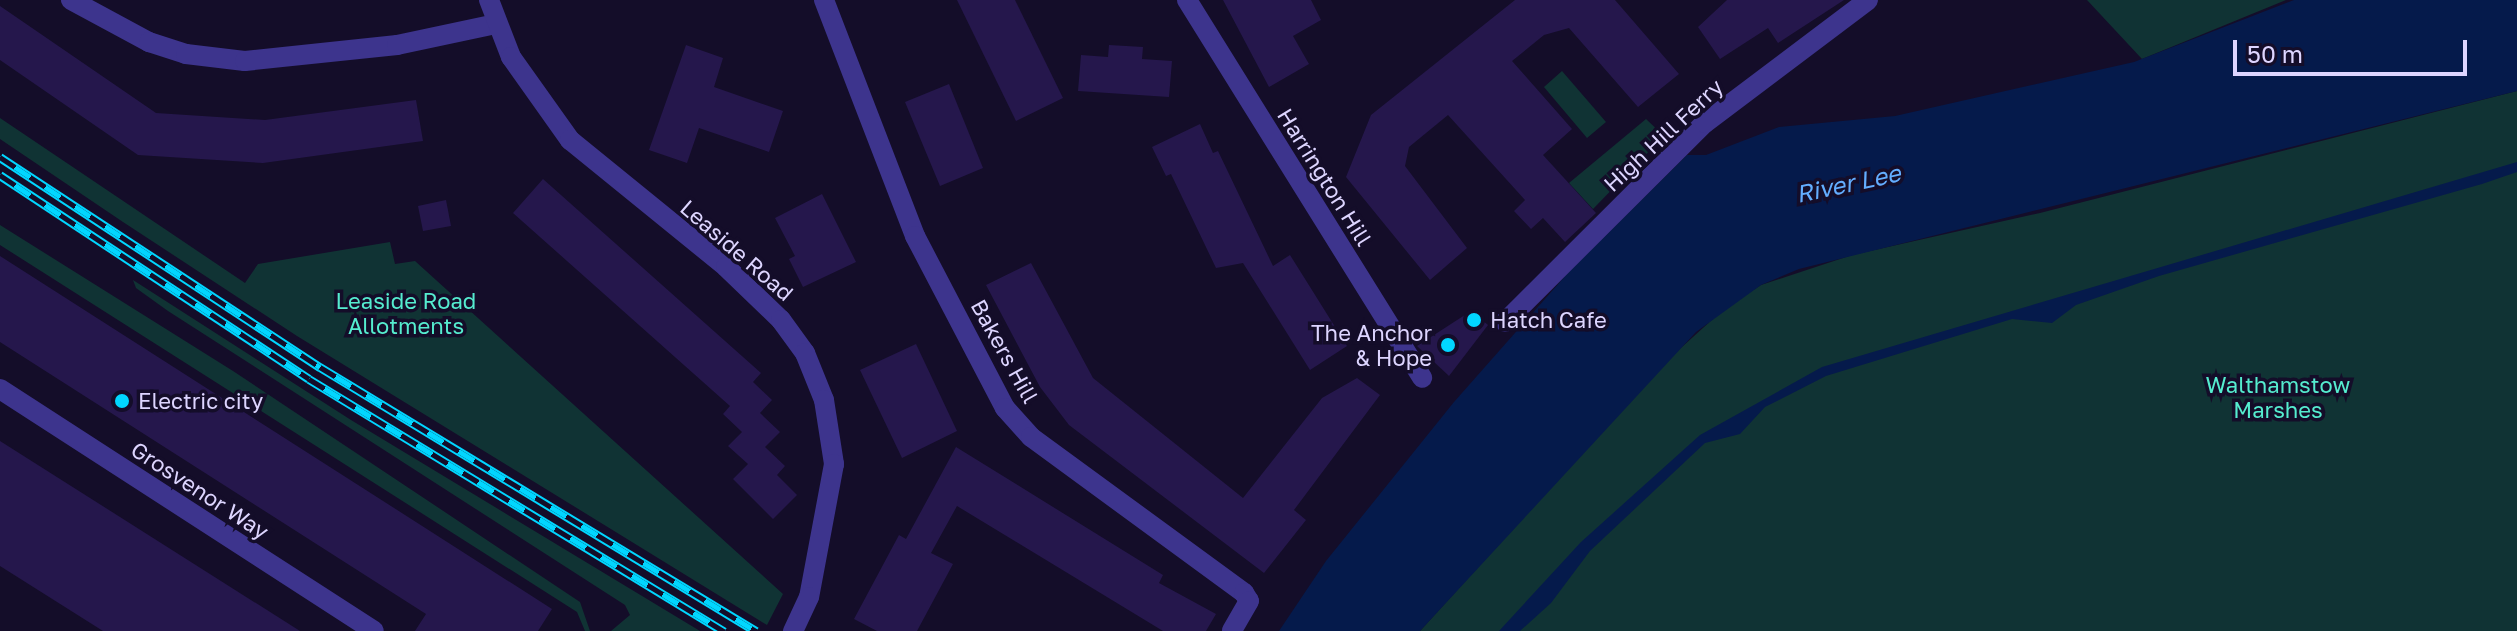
<!DOCTYPE html>
<html>
<head>
<meta charset="utf-8">
<style>
  body { margin:0 }
  #map { position:relative; width:2517px; height:631px; overflow:hidden; background:#140d29; font-family:"Golos Text",sans-serif }
  div>[style] { position:absolute }
  .green>* { inset:0; background:#103334 }
  .water>* { inset:0; background:#051a4b }
  .building>* { inset:0; background:#25174c }
  .street>* { height:20px; margin:-10px; padding:0 10px; transform-origin:10px; border-radius:10px; background:#3d348d }
  .rail>* { height:9px; margin-top:-4.5px; transform-origin:0; background:repeating-linear-gradient(90deg,#140d29 0 18px,#01d6ff 0 36px); box-sizing:border-box; border-block:2px solid #01d6ff }
  .dots>* { width:22px; height:22px; translate:-50% -50%; box-sizing:border-box; border:4px solid #140d29; border-radius:50% }
  span { translate:-50% -50%; white-space:nowrap; text-align:center; line-height:1.15; -webkit-text-stroke:7px #140d29; paint-order:stroke }
  .street-label { font-size:22px; color:#ddd5ff }
  .park-label { font-size:22px; color:#55eccf }
  .poi-label { font-size:22px; color:#ddd5ff }
  .left { translate:0 -50%; text-align:left }
  .right { translate:-100% -50%; text-align:right }
  .water-label { font-size:24px; color:#63adff; font-style:italic }
  .scale { position:absolute; left:2233px; top:40px; width:234px; height:36px; box-sizing:border-box; border:4px solid #ddd5ff; border-top:0; padding-left:10px; font-size:24px; line-height:28px; white-space:nowrap; color:#ddd5ff; -webkit-text-stroke:6px #140d29; paint-order:stroke }
</style>
</head>
<body>
<div id="map">
  <div class="green">
    <i style="clip-path:polygon(2087px 0,2286px 0,2142px 59px)"></i>
    <i style="clip-path:polygon(1562px 71px,1606px 122px,1587px 138px,1544px 87px)"></i>
    <i style="clip-path:polygon(2517px 91px,2517px 631px,1420px 631px,1662px 365px,1724px 309px,1761px 285px,1852px 255px,2040px 213px)"></i>
    <i style="clip-path:polygon(0 118px,245px 283px,258px 264px,390px 242px,395px 264px,415px 261px,783px 594px,767px 625px,297px 336px,123px 222px,0 139px)"></i>
    <i style="clip-path:polygon(1646px 119px,1664px 136px,1593px 209px,1569px 183px)"></i>
    <i style="clip-path:polygon(0 225px,233px 371px,580px 602px,590px 631px,585px 631px,577px 612px,0 245px)"></i>
    <i style="clip-path:polygon(133px 280px,351px 420px,700px 631px,611px 631px,630px 615px,625px 605px,168px 311px,136px 288px)"></i>
  </div>
  <div class="water">
    <i style="clip-path:polygon(2294px 0,2517px 0,2517px 91px,1799px 269px,1761px 285px,1696px 332px,1420px 631px,1279px 631px,1326px 561px,1454px 402px,1567px 274px,1687px 155px,1706px 155px,1779px 127px,1895px 116px,2134px 62px)"></i>
    <i style="clip-path:polygon(2517px 162px,2517px 172px,2482px 184px,2159px 276px,2076px 305px,2052px 323px,2012px 319px,1826px 376px,1765px 407px,1740px 434px,1705px 443px,1590px 551px,1551px 603px,1520px 631px,1499px 631px,1581px 542px,1700px 435px,1822px 367px)"></i>
  </div>
  <div class="building">
    <i style="clip-path:polygon(957px 0,1015px 0,1063px 98px,1016px 121px)"></i>
    <i style="clip-path:polygon(1223px 0,1311px 0,1321px 20px,1293px 36px,1309px 64px,1269px 87px)"></i>
    <i style="clip-path:polygon(1515px 0,1615px 0,1679px 74px,1638px 107px,1569px 28px,1544px 35px,1512px 61px,1572px 129px,1543px 155px,1596px 213px,1565px 242px,1543px 218px,1531px 229px,1514px 211px,1525px 200px,1448px 115px,1409px 147px,1405px 166px,1467px 248px,1430px 280px,1346px 177px,1371px 115px)"></i>
    <i style="clip-path:polygon(1727px 0,1844px 0,1778px 43px,1768px 28px,1720px 59px,1698px 27px)"></i>
    <i style="clip-path:polygon(0 6px,156px 113px,265px 120px,416px 100px,423px 141px,263px 163px,138px 155px,0 60px)"></i>
    <i style="clip-path:polygon(686px 45px,723px 58px,714px 87px,783px 111px,769px 152px,699px 128px,687px 163px,649px 150px)"></i>
    <i style="clip-path:polygon(1109px 45px,1143px 47px,1142px 59px,1172px 61px,1169px 97px,1078px 91px,1081px 55px,1108px 57px)"></i>
    <i style="clip-path:polygon(949px 84px,983px 168px,940px 186px,905px 102px)"></i>
    <i style="clip-path:polygon(1200px 124px,1213px 153px,1218px 151px,1273px 266px,1290px 255px,1347px 346px,1310px 370px,1243px 263px,1216px 268px,1171px 174px,1166px 176px,1152px 147px)"></i>
    <i style="clip-path:polygon(543px 179px,761px 373px,753px 382px,772px 400px,760px 413px,780px 432px,765px 447px,785px 466px,777px 475px,797px 495px,773px 519px,733px 479px,748px 464px,728px 446px,742px 432px,723px 414px,730px 406px,513px 213px)"></i>
    <i style="clip-path:polygon(822px 194px,856px 262px,803px 287px,789px 259px,795px 256px,775px 218px)"></i>
    <i style="clip-path:polygon(446px 200px,451px 226px,423px 231px,418px 206px)"></i>
    <i style="clip-path:polygon(0 256px,552px 609px,538px 631px,415px 631px,426px 614px,0 342px)"></i>
    <i style="clip-path:polygon(1031px 263px,1093px 378px,1243px 498px,1322px 398px,1357px 378px,1380px 395px,1294px 510px,1306px 520px,1264px 573px,1069px 425px,1040px 387px,986px 285px)"></i>
    <i style="clip-path:polygon(1471px 311px,1488px 325px,1449px 376px,1417px 346px)"></i>
    <i style="clip-path:polygon(916px 344px,957px 431px,902px 458px,860px 370px)"></i>
    <i style="clip-path:polygon(0 441px,300px 631px,103px 631px,0 566px)"></i>
    <i style="clip-path:polygon(956px 447px,1163px 575px,1159px 583px,1216px 614px,1206px 631px,1163px 631px,957px 506px,931px 553px,953px 564px,917px 631px,877px 631px,854px 619px,899px 535px,906px 539px)"></i>
  </div>
  <div class="street">
    <i style="left:71px;top:0;width:89px;rotate:28.3deg"></i>
    <i style="left:149px;top:42px;width:39px;rotate:18deg"></i>
    <i style="left:186px;top:54px;width:59px;rotate:6.8deg"></i>
    <i style="left:245px;top:61px;width:153px;rotate:-6deg"></i>
    <i style="left:397px;top:45px;width:101px;rotate:-12deg"></i>
    <i style="left:489px;top:0;width:61px;rotate:68.9deg"></i>
    <i style="left:511px;top:57px;width:102px;rotate:54.6deg"></i>
    <i style="left:570px;top:140px;width:201px;rotate:39.1deg"></i>
    <i style="left:726px;top:267px;width:76px;rotate:43.9deg"></i>
    <i style="left:781px;top:320px;width:41px;rotate:54deg"></i>
    <i style="left:805px;top:353px;width:51px;rotate:68deg"></i>
    <i style="left:824px;top:400px;width:65px;rotate:81.1deg"></i>
    <i style="left:834px;top:464px;width:135px;rotate:100.6deg"></i>
    <i style="left:809px;top:597px;width:38px;rotate:115deg"></i>
    <i style="left:824px;top:0;width:253px;rotate:68.9deg"></i>
    <i style="left:915px;top:236px;width:194px;rotate:62.4deg"></i>
    <i style="left:1005px;top:408px;width:39px;rotate:48deg"></i>
    <i style="left:1031px;top:437px;width:264px;rotate:36.2deg"></i>
    <i style="left:1244px;top:593px;width:9px;rotate:58deg"></i>
    <i style="left:1249px;top:601px;width:34px;rotate:120deg"></i>
    <i style="left:1187px;top:0;width:445px;rotate:58.1deg"></i>
    <i style="left:1505px;top:322px;width:282px;rotate:-44.9deg"></i>
    <i style="left:1705px;top:123px;width:204px;rotate:-37deg"></i>
    <i style="left:0;top:389px;width:445px;rotate:32.9deg"></i>
  </div>
  <div class="rail">
    <i style="left:0;top:157px;width:383px;rotate:33.3deg"></i>
    <i style="left:320px;top:367px;width:510px;rotate:31.2deg"></i>
    <i style="left:0;top:175px;width:370px;rotate:33.4deg"></i>
    <i style="left:309px;top:379px;width:486px;rotate:31.3deg"></i>
  </div>
  <div class="dots">
    <i style="left:1474px;top:320px;background:#01d6ff"></i>
    <i style="left:1448px;top:345px;background:#01d6ff"></i>
    <i style="left:122px;top:401px;background:#01d6ff"></i>
  </div>
  <div class="street-label">
    <span style="left:1663px;top:135px;rotate:-43deg">High Hill Ferry</span>
    <span style="left:1325px;top:177px;rotate:58deg">Harrington Hill</span>
    <span style="left:737px;top:250px;rotate:41deg">Leaside Road</span>
    <span style="left:1005px;top:351px;rotate:61deg">Bakers Hill</span>
    <span style="left:200px;top:490px;rotate:33deg">Grosvenor Way</span>
  </div>
  <div class="park-label">
    <span style="left:406px;top:313px">Leaside Road<br>Allotments</span>
    <span style="left:2278px;top:397px">Walthamstow<br>Marshes</span>
  </div>
  <div class="poi-label">
    <span class="left" style="left:1490px;top:320px">Hatch Cafe</span>
    <span class="right" style="left:1432px;top:345px">The Anchor<br>&amp; Hope</span>
    <span class="left" style="left:138px;top:401px">Electric city</span>
  </div>
  <div class="water-label">
    <span style="left:1848px;top:183px;rotate:-12deg">River Lee</span>
  </div>
  <div class="scale">50 m</div>
</div>
</body>
</html>
